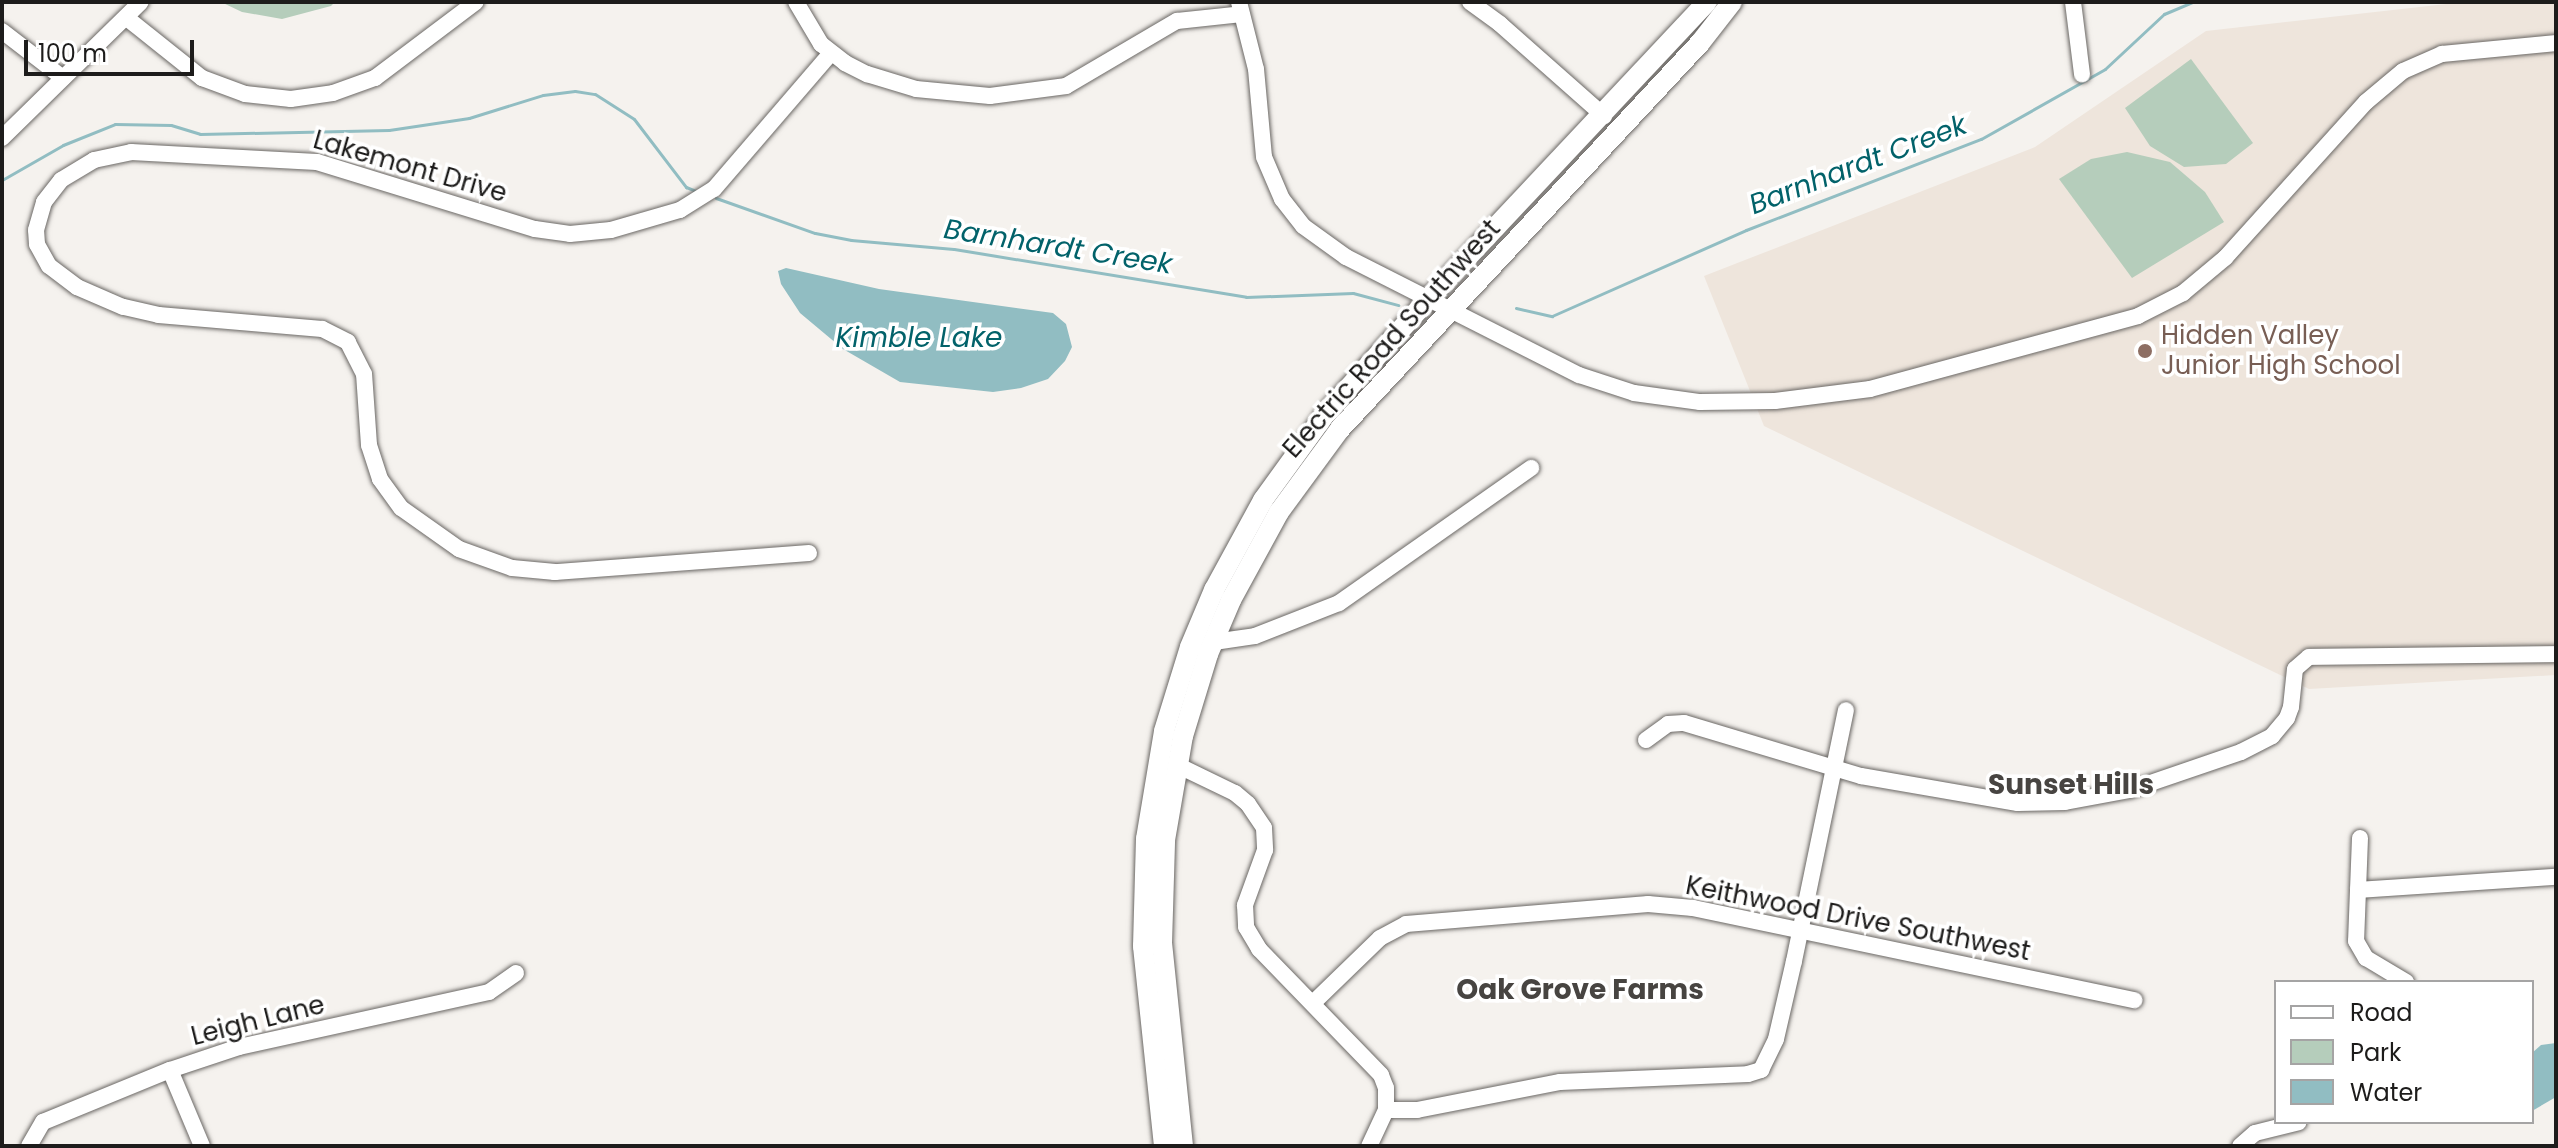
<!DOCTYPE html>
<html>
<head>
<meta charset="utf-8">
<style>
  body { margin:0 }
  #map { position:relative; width:2558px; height:1148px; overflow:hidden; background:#f5f2ee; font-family:Poppins,sans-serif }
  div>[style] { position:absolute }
  .built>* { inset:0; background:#eee5dc }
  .green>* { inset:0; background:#b5cdbb }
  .water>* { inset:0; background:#91bdc2 }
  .stream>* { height:3px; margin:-1.5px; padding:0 1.5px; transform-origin:1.5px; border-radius:1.5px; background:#91bdc2 }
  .roads { filter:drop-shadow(0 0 2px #6a6764) drop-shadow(0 0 2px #6a6764) }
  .minor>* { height:16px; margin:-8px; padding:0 8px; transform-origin:8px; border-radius:8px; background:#fff }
  .major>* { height:20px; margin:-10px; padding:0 10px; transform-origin:10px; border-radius:10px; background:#fff }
  .dots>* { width:22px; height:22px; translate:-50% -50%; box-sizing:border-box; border:4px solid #fff; border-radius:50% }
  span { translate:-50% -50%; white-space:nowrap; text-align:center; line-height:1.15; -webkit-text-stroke:7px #fff; paint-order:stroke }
  .street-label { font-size:26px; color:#1d1c1b }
  .education-label { font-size:26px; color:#785e54 }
  .left { translate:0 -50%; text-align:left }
  .water-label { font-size:28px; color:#02626a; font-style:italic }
  .neighbourhood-label { font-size:28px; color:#474441; font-weight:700 }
  .frame { position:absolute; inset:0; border:4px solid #1d1c1b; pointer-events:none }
  .legend { position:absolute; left:2274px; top:980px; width:260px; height:144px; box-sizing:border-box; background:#fff; border:2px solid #a5a4a4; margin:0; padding:10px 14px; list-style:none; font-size:24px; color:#1d1c1b }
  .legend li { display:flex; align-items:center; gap:16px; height:40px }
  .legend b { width:40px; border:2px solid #a5a4a4 }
  .scale { position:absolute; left:24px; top:40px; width:170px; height:36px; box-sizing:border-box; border:4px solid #1d1c1b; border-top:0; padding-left:10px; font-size:24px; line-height:28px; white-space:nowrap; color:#1d1c1b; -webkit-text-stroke:6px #fff; paint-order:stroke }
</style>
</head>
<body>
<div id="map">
  <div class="built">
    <i style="clip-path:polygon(2464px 2px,2556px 2px,2556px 675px,2309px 689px,1764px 426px,1704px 276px,2035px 147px,2206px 31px)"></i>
  </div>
  <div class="green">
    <i style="clip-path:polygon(221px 2px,335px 2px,331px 6px,282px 19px,242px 12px)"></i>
    <i style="clip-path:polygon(2191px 59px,2253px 143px,2226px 164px,2184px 167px,2150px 146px,2125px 108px)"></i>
    <i style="clip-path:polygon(2127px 152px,2170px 162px,2205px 192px,2224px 222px,2132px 278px,2059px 179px,2091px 159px)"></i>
  </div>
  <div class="water">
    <i style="clip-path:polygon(786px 268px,879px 289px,1053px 313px,1066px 324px,1072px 347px,1065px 361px,1048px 379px,1021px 388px,993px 392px,900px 382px,843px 349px,800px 313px,781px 284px,778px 271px)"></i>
    <i style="clip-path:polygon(2556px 1043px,2556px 1097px,2532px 1111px,2532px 1053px,2541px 1045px)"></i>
  </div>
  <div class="stream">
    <i style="left:2px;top:180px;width:70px;rotate:-29.8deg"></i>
    <i style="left:63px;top:145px;width:56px;rotate:-22deg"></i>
    <i style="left:115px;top:124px;width:56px;rotate:1deg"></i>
    <i style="left:171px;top:125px;width:30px;rotate:17deg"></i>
    <i style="left:200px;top:134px;width:189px;rotate:-1.2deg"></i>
    <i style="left:389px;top:130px;width:81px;rotate:-8.5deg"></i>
    <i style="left:469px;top:118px;width:77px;rotate:-17.3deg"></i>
    <i style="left:543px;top:95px;width:32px;rotate:-7deg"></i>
    <i style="left:575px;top:91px;width:20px;rotate:9deg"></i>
    <i style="left:595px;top:94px;width:46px;rotate:32.7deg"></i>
    <i style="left:634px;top:119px;width:86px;rotate:52.6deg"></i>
    <i style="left:686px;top:187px;width:11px;rotate:22deg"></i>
    <i style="left:716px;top:198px;width:105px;rotate:19.5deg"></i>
    <i style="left:815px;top:233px;width:37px;rotate:11deg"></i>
    <i style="left:851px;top:240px;width:103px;rotate:5deg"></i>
    <i style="left:954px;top:249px;width:296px;rotate:9.3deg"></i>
    <i style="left:1246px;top:297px;width:107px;rotate:-2.1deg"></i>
    <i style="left:1353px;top:293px;width:47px;rotate:14.9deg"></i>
    <i style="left:1516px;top:308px;width:37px;rotate:13deg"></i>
    <i style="left:1552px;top:316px;width:212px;rotate:-23.9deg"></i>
    <i style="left:1746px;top:230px;width:252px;rotate:-21.2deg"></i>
    <i style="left:1981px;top:139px;width:142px;rotate:-29.4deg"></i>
    <i style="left:2105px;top:69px;width:81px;rotate:-43deg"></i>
    <i style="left:2164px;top:14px;width:30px;rotate:-23deg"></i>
  </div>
  <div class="roads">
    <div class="minor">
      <i style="left:796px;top:2px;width:49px;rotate:59.2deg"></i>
      <i style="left:821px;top:44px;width:31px;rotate:38deg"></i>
      <i style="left:845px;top:63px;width:25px;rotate:27deg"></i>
      <i style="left:867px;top:74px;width:51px;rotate:17deg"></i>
      <i style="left:916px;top:89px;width:74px;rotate:5.4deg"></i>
      <i style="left:990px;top:96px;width:77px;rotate:-7.5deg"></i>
      <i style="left:1066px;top:86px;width:129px;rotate:-30.4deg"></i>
      <i style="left:1177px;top:21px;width:65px;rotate:-6.1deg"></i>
      <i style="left:1239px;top:2px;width:69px;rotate:75.8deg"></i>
      <i style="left:1256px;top:69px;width:88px;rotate:84.8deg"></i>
      <i style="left:1264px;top:157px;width:46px;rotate:66.8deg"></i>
      <i style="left:1282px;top:199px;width:34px;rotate:52deg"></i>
      <i style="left:1303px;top:226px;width:53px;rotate:35.8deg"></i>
      <i style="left:1346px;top:257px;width:261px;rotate:26.9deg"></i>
      <i style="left:1579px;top:375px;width:58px;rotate:18.1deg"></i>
      <i style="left:1634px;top:393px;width:67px;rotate:7.8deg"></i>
      <i style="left:1700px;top:402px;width:75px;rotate:-0.8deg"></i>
      <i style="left:1775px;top:401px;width:96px;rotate:-7.2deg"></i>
      <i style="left:1870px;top:389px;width:278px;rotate:-15.2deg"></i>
      <i style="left:2138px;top:316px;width:51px;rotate:-27.1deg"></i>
      <i style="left:2183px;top:293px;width:55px;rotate:-39.8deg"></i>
      <i style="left:2225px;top:258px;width:210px;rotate:-47.9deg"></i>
      <i style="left:2366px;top:102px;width:48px;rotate:-40deg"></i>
      <i style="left:2403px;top:71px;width:43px;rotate:-23.6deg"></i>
      <i style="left:2442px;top:54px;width:115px;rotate:-5.5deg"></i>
      <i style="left:1470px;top:2px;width:37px;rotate:36deg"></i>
      <i style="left:1500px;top:24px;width:139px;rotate:41.5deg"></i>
      <i style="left:2073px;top:2px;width:73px;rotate:82.9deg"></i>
      <i style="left:128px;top:19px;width:95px;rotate:38.6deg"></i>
      <i style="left:202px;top:78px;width:46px;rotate:20.4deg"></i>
      <i style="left:245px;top:94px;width:46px;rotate:6.2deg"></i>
      <i style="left:291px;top:99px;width:42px;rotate:-8.1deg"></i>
      <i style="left:333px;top:93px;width:45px;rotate:-19.7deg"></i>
      <i style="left:375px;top:78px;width:126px;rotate:-37deg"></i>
      <i style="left:2px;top:31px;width:77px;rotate:37.6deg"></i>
      <i style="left:2px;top:138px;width:194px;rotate:-44.4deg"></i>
      <i style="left:809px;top:553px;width:255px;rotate:175.7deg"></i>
      <i style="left:555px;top:572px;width:43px;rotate:-174.7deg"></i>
      <i style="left:512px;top:568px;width:56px;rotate:-160.3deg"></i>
      <i style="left:459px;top:549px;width:71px;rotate:-144.7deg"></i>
      <i style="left:401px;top:508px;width:36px;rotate:-126deg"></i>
      <i style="left:380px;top:479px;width:36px;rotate:-108deg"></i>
      <i style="left:369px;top:445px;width:71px;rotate:-94deg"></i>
      <i style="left:364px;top:374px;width:36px;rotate:-117deg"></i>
      <i style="left:348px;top:342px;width:29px;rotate:-153deg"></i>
      <i style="left:322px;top:329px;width:164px;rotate:-175.1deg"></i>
      <i style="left:159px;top:315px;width:37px;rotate:-167deg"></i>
      <i style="left:123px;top:307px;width:50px;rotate:-156.5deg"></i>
      <i style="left:77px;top:287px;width:35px;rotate:-143deg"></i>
      <i style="left:49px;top:266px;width:25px;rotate:-119deg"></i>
      <i style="left:37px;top:244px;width:14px;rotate:-94deg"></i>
      <i style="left:36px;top:230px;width:29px;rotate:-74deg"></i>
      <i style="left:44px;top:202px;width:28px;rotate:-52deg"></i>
      <i style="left:61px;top:180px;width:39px;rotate:-31deg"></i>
      <i style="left:94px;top:160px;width:38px;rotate:-12deg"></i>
      <i style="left:131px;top:152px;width:186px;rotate:3.1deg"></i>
      <i style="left:317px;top:162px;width:228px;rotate:17.1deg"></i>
      <i style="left:535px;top:229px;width:35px;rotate:8deg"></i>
      <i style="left:570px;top:234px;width:41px;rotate:-5.6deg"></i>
      <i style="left:611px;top:230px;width:72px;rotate:-16.2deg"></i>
      <i style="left:680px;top:210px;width:40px;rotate:-32deg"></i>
      <i style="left:714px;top:189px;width:179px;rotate:-49.3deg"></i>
      <i style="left:1214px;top:642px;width:41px;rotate:-8.3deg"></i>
      <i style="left:1255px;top:636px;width:90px;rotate:-21.4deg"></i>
      <i style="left:1339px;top:603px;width:235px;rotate:-35.1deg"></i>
      <i style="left:1646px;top:740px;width:27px;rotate:-36deg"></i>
      <i style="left:1668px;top:724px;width:16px;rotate:-4deg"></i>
      <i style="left:1684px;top:723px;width:185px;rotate:16.7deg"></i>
      <i style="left:1861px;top:776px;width:159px;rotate:9.8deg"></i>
      <i style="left:2018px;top:803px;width:47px;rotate:-1.2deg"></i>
      <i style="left:2065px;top:802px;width:66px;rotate:-10.5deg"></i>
      <i style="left:2130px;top:790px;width:117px;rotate:-18.9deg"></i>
      <i style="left:2241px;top:752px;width:35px;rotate:-27deg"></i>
      <i style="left:2272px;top:736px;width:23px;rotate:-50deg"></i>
      <i style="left:2287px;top:718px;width:12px;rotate:-70deg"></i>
      <i style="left:2291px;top:707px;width:38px;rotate:-84deg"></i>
      <i style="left:2295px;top:669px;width:18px;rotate:-41deg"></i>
      <i style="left:2309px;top:657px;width:247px;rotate:-0.7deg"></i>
      <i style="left:1177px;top:765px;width:64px;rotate:25.8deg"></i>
      <i style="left:1235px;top:793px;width:17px;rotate:40deg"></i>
      <i style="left:1248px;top:804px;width:29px;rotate:56deg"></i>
      <i style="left:1264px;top:828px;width:22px;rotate:87deg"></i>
      <i style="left:1265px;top:850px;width:59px;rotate:110deg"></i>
      <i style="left:1245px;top:905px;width:22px;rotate:87deg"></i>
      <i style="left:1246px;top:927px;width:26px;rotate:59deg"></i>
      <i style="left:1259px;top:949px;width:175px;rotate:45.9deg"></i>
      <i style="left:1381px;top:1075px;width:14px;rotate:69deg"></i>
      <i style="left:1386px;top:1088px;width:22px;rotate:90deg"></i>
      <i style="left:1386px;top:1110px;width:40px;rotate:115deg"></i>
      <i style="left:2360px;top:838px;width:103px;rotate:92.2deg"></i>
      <i style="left:2356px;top:941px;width:20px;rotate:60deg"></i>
      <i style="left:2366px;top:958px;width:47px;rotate:31deg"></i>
      <i style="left:2358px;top:890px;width:198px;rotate:-3.8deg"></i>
      <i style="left:1313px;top:1003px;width:93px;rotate:-44.1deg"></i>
      <i style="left:1380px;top:938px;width:30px;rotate:-28deg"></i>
      <i style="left:1406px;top:924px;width:243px;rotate:-4.7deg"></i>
      <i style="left:1648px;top:904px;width:45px;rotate:5.1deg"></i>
      <i style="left:1693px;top:908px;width:451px;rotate:11.8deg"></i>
      <i style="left:170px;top:1070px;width:82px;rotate:67.2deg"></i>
      <i style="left:1386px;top:1110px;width:31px"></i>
      <i style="left:1417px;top:1110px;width:146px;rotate:-11.1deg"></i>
      <i style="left:1560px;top:1082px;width:188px;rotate:-2.4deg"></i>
      <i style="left:1748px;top:1074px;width:14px;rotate:-17deg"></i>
      <i style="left:1761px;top:1070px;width:34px;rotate:-64deg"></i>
      <i style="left:1776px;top:1039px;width:80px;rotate:-77deg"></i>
      <i style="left:1794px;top:961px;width:256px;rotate:-78.3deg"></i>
      <i style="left:29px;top:1146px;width:28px;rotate:-60deg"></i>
      <i style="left:43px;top:1122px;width:137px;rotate:-22.3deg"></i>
      <i style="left:170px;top:1070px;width:73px;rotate:-18.4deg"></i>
      <i style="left:239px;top:1047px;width:256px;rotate:-12.4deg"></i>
      <i style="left:489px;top:992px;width:33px;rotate:-35deg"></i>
      <i style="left:2240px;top:1146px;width:20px;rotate:-41deg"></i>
      <i style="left:2255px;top:1133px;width:45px;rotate:-14deg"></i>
    </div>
    <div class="major">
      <i style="left:1164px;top:1146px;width:201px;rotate:-96deg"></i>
      <i style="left:1143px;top:946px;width:107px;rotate:-88.4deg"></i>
      <i style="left:1146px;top:839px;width:109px;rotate:-80.5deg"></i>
      <i style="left:1164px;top:731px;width:88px;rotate:-72.8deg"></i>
      <i style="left:1190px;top:647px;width:62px;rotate:-67.2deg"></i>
      <i style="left:1214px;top:590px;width:102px;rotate:-61.4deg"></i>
      <i style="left:1263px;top:500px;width:107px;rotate:-54.1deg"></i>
      <i style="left:1326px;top:413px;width:156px;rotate:-48.1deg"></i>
      <i style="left:1430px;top:297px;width:405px;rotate:-46.8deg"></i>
      <i style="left:1183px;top:1146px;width:203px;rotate:-95.9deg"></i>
      <i style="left:1162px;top:944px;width:104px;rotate:-88.3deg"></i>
      <i style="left:1165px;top:840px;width:106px;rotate:-80.2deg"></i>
      <i style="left:1183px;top:736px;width:86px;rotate:-73deg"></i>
      <i style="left:1208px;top:654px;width:59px;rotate:-66.9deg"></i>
      <i style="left:1231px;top:600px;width:100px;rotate:-61.4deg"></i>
      <i style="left:1279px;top:512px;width:103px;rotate:-53.7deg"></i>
      <i style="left:1340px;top:429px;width:528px;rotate:-47deg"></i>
      <i style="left:1700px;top:43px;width:52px;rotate:-52deg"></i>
    </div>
  </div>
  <div class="dots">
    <i style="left:2145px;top:351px;background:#8d6e63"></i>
  </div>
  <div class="street-label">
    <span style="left:410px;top:167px;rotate:16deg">Lakemont Drive</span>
    <span style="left:1392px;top:339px;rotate:-48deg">Electric Road Southwest</span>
    <span style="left:1858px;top:919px;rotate:11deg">Keithwood Drive Southwest</span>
    <span style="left:258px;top:1021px;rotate:-14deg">Leigh Lane</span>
  </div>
  <div class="education-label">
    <span class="left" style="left:2161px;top:351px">Hidden Valley<br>Junior High School</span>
  </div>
  <div class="water-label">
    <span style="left:1858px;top:165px;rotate:-21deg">Barnhardt Creek</span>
    <span style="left:1058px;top:247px;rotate:9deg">Barnhardt Creek</span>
    <span style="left:919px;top:338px">Kimble Lake</span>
  </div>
  <div class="neighbourhood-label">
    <span style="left:2071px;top:785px">Sunset Hills</span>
    <span style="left:1580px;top:990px">Oak Grove Farms</span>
  </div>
  <div class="frame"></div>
  <ul class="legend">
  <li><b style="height:10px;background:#fff"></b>Road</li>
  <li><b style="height:22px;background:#b5cdbb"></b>Park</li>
  <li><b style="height:22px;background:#91bdc2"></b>Water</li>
  </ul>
  <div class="scale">100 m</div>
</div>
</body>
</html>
